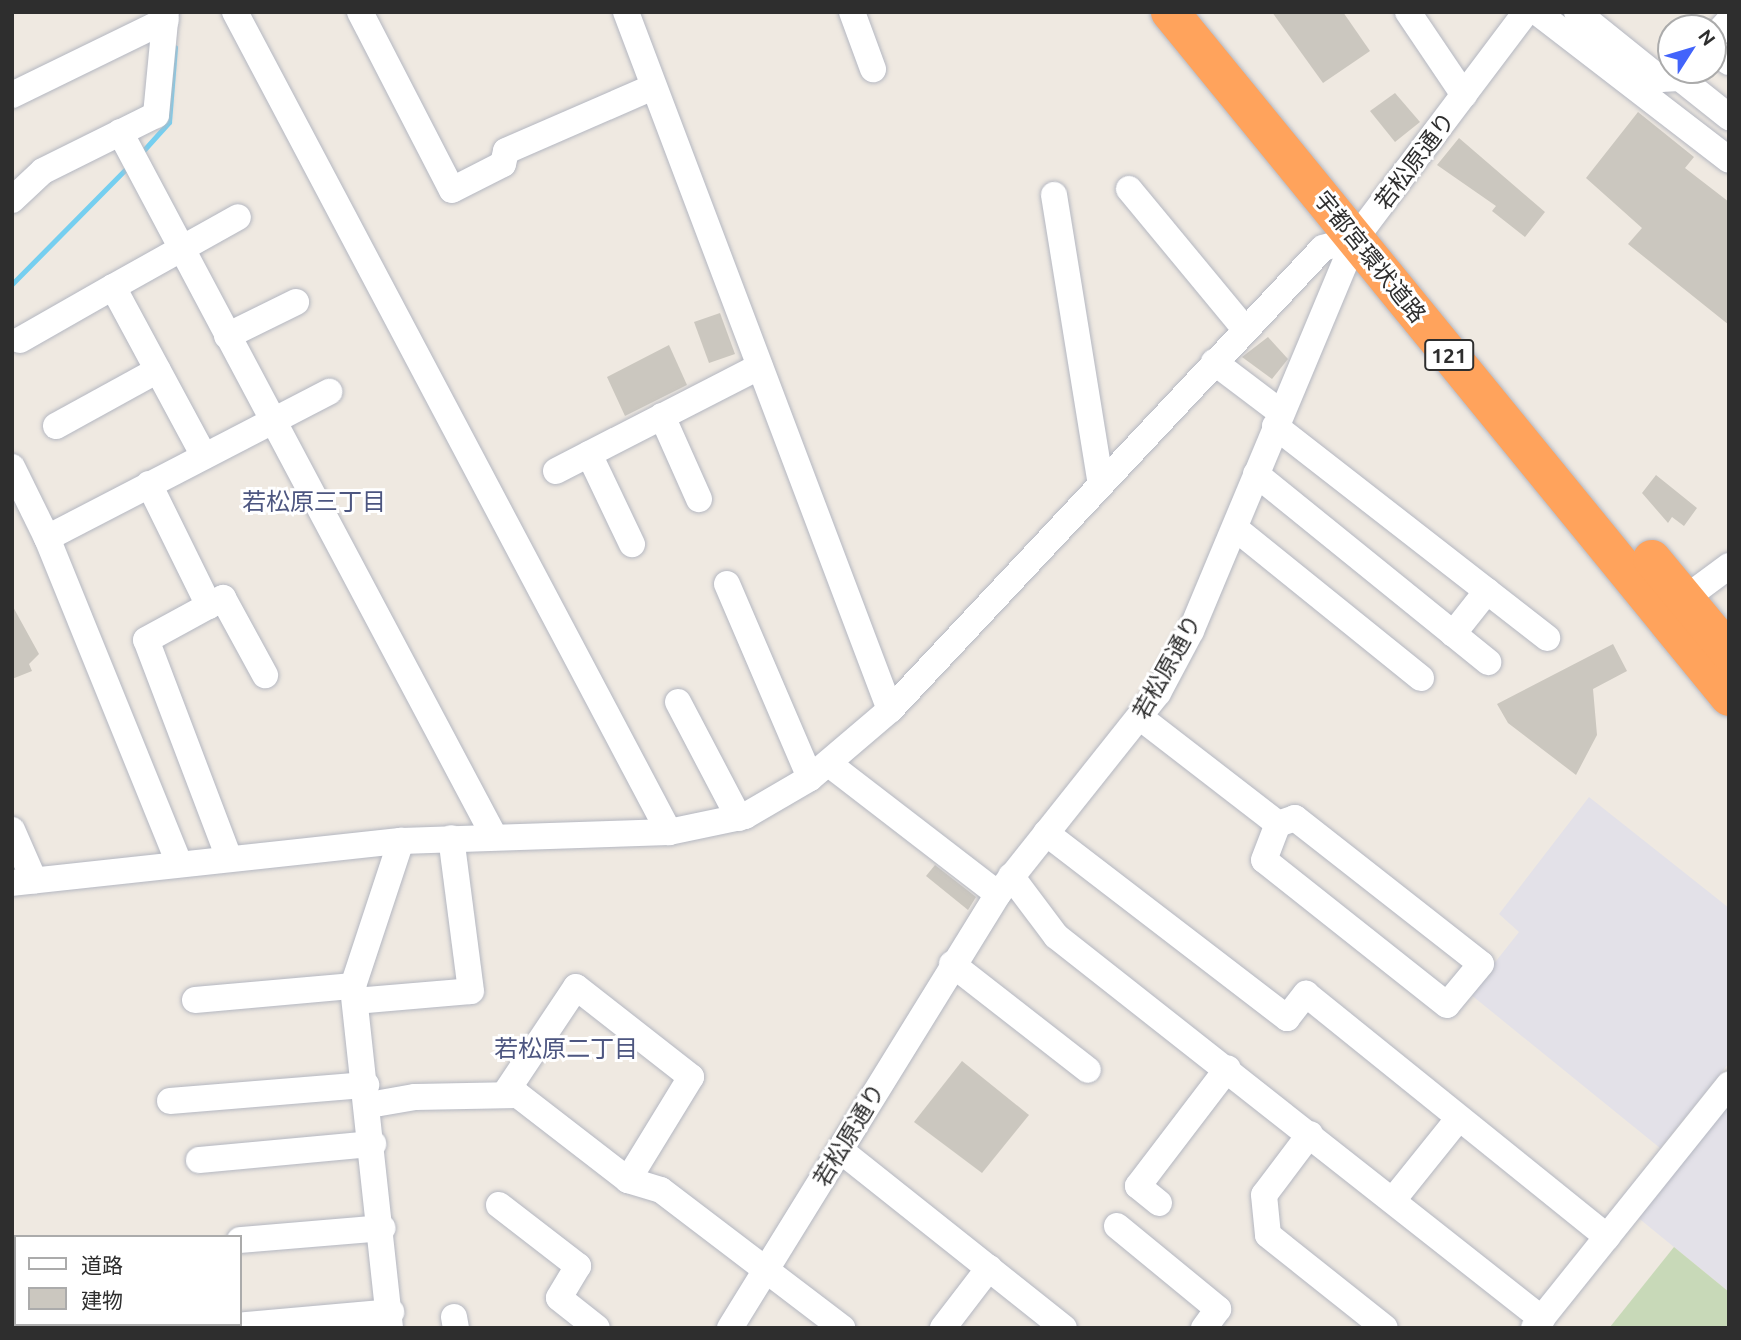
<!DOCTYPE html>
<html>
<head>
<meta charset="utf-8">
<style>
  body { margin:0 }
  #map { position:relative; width:1741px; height:1340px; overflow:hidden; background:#efe9e1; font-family:Ubuntu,"Noto Sans JP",sans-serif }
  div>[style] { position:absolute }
  .industrial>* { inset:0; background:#e3e1e8 }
  .cemetery>* { inset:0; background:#c8d9b8 }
  .stream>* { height:5px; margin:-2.5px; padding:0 2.5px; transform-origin:2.5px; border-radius:2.5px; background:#75cff0 }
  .building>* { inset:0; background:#cbc7bf }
  .roads { filter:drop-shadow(0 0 2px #b4b7c1) drop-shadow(0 0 2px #b4b7c1) }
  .minor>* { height:26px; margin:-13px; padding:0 13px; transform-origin:13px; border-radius:13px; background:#fff }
  .highway>* { height:38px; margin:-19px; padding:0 19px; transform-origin:19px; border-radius:19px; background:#ffa35c }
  span { translate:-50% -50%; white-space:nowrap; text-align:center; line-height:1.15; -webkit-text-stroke:6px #fff; paint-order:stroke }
  .shield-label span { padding:2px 5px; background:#fff; border:2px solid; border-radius:5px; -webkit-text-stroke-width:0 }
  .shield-label { font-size:21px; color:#2e2e2e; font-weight:700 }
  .street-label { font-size:23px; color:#2e2e2e }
  .neighbourhood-label { font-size:24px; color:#4d5680 }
  .frame { position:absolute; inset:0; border:14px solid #2e2e2e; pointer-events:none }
  .legend { position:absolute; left:14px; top:1235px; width:228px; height:91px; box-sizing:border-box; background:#fff; border:2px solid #ababab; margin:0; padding:9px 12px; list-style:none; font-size:21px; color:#2e2e2e }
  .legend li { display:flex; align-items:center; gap:14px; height:35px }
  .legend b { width:35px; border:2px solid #ababab }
  .north { position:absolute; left:1657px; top:14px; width:70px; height:70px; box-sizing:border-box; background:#fff; border:2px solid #ababab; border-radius:50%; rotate:53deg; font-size:19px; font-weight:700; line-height:28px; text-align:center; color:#2e2e2e }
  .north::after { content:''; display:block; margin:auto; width:24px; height:32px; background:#4264fb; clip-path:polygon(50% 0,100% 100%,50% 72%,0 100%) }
</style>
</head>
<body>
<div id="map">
  <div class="industrial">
    <i style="clip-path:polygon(1589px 797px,1729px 908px,1729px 1063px,1660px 1148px,1470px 994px,1519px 932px,1499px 914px)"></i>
    <i style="clip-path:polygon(1729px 1101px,1729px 1292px,1636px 1216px)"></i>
  </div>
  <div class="cemetery">
    <i style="clip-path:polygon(1674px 1247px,1729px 1292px,1729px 1328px,1610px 1327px)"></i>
  </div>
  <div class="stream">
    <i style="left:143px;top:151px;width:39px;rotate:-48deg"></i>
    <i style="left:169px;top:122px;width:75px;rotate:-85.4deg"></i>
    <i style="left:12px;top:284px;width:162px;rotate:-45.3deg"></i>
  </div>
  <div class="building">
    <i style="clip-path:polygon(1272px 12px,1343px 12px,1370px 51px,1323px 83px)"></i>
    <i style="clip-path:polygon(1395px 93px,1420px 122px,1395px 142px,1370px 111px)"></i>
    <i style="clip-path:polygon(1638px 112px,1694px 157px,1685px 168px,1729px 202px,1729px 325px,1628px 244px,1642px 228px,1586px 178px)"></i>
    <i style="clip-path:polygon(1459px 138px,1545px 212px,1525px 237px,1492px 211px,1496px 206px,1437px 165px)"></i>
    <i style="clip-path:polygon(720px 313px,735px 354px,709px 363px,694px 322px)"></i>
    <i style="clip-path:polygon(1268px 337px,1288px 359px,1272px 379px,1242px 357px)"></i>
    <i style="clip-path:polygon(669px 345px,687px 385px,625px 416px,607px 377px)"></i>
    <i style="clip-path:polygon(1656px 475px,1697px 508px,1684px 526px,1672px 517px,1668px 523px,1642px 493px)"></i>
    <i style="clip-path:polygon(12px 605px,39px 654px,29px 664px,32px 671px,12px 679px)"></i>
    <i style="clip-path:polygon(1613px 644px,1627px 671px,1593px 689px,1597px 735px,1576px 775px,1508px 723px,1497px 704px)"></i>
    <i style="clip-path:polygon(935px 865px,976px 897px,968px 910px,926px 876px)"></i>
    <i style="clip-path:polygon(962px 1061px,1029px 1115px,982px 1173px,914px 1122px)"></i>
  </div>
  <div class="roads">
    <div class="minor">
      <i style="left:235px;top:12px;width:928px;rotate:62.11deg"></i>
      <i style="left:360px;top:12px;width:200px;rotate:62.7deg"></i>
      <i style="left:452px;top:190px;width:57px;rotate:-27deg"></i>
      <i style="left:503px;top:164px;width:13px;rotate:-77deg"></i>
      <i style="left:506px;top:151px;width:160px;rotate:-23.5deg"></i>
      <i style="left:626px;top:12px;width:746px;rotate:69.28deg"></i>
      <i style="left:852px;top:12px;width:61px;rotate:69.8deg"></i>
      <i style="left:1408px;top:12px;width:100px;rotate:56deg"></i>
      <i style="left:1537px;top:12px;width:242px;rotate:37.6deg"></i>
      <i style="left:1577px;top:12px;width:107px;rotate:38.9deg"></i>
      <i style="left:1660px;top:79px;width:20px;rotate:-3deg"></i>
      <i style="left:1713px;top:38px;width:23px;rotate:-47deg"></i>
      <i style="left:1713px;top:50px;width:20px;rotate:37deg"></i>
      <i style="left:1687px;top:70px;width:11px;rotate:131deg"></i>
      <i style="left:1680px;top:78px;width:63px;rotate:38.5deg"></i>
      <i style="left:12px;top:95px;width:171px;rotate:-26deg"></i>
      <i style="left:120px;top:132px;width:797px;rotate:62.02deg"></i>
      <i style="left:1129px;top:189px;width:182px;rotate:50.4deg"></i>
      <i style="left:1054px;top:195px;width:289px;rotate:80.8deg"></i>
      <i style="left:12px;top:200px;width:42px;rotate:-43.1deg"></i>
      <i style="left:43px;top:171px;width:126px;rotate:-26.4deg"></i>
      <i style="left:156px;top:115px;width:103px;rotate:-84.5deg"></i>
      <i style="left:227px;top:336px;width:77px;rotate:-26.2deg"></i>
      <i style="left:20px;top:340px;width:107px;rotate:-29.7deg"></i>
      <i style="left:1214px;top:362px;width:83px;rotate:37.1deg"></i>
      <i style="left:662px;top:416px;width:91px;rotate:66deg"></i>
      <i style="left:56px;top:426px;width:116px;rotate:-28.8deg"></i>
      <i style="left:1275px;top:426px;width:345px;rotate:37.9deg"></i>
      <i style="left:589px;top:454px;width:100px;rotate:64.5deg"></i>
      <i style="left:204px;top:456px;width:192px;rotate:-118.3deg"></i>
      <i style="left:113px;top:287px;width:143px;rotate:-29.2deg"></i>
      <i style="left:12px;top:467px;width:79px;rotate:63.8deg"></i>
      <i style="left:556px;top:471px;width:229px;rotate:-27.2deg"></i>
      <i style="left:1256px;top:474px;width:299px;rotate:39deg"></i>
      <i style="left:149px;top:484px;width:136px;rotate:63.8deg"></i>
      <i style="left:1235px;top:528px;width:239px;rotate:38.9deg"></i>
      <i style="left:727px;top:584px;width:211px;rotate:66.8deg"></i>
      <i style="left:1671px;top:609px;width:72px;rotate:-36.6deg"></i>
      <i style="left:1453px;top:634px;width:55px;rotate:-51.7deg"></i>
      <i style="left:678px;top:702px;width:131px;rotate:62.3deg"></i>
      <i style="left:1141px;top:718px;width:173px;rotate:37.7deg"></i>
      <i style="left:1278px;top:824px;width:18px;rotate:-19deg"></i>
      <i style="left:1295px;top:818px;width:236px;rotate:38.1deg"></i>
      <i style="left:1481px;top:964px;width:53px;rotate:129.7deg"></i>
      <i style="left:1447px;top:1005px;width:233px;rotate:-141.6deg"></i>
      <i style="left:1264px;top:860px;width:39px;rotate:-69deg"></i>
      <i style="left:829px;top:764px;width:213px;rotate:37.6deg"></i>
      <i style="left:12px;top:830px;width:55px;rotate:66.3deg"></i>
      <i style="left:1046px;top:833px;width:304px;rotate:37.5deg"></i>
      <i style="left:1287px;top:1018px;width:31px;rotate:-52deg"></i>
      <i style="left:1306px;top:994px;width:387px;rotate:38.9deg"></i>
      <i style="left:229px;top:858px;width:233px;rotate:-110.8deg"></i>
      <i style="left:146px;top:640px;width:88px;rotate:-28.6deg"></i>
      <i style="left:223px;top:598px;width:88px;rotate:61.4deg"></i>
      <i style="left:179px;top:863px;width:351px;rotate:-112.1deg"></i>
      <i style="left:47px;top:538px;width:318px;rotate:-27.4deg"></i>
      <i style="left:1011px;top:876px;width:75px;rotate:53.1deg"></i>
      <i style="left:1056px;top:936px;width:619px;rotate:38.24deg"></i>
      <i style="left:12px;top:883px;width:391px;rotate:-6.2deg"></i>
      <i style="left:401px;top:841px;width:268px;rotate:-1.9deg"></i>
      <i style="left:669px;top:832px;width:78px;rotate:-11.9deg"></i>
      <i style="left:745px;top:816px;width:75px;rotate:-30.3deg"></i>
      <i style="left:810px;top:778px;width:105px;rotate:-40.4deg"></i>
      <i style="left:890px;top:710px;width:633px;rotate:-46.86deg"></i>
      <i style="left:1323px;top:248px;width:33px;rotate:-16deg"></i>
      <i style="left:952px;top:964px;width:172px;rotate:37.9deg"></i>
      <i style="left:195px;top:1000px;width:159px;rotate:-5.1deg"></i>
      <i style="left:355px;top:1001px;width:116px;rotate:-4.9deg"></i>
      <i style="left:471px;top:991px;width:154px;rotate:-97.4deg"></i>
      <i style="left:506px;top:1092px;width:126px;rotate:-56.3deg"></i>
      <i style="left:576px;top:987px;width:146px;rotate:38deg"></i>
      <i style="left:691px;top:1077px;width:121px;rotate:121.5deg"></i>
      <i style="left:170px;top:1101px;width:197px;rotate:-4.7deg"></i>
      <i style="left:369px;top:1105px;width:47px;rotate:-9.9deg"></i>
      <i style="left:415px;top:1097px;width:103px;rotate:-1.1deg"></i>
      <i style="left:518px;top:1095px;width:139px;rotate:37.7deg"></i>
      <i style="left:628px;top:1180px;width:34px;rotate:17deg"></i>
      <i style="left:661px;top:1190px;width:228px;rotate:37.3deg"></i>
      <i style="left:1310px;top:1134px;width:76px;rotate:127deg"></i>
      <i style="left:1264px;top:1195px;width:40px;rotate:84.3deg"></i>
      <i style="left:1268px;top:1235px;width:149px;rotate:38.5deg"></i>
      <i style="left:840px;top:1150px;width:286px;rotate:38.5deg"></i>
      <i style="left:199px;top:1160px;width:175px;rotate:-5.3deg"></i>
      <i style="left:1393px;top:1200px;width:105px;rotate:-51.2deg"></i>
      <i style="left:1159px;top:1203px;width:27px;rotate:-141deg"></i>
      <i style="left:1138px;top:1186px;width:148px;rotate:-52.7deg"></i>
      <i style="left:499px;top:1205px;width:100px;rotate:37.7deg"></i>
      <i style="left:578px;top:1266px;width:37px;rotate:121deg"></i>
      <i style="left:559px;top:1298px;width:48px;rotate:38.3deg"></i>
      <i style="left:1117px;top:1226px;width:131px;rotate:39.4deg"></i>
      <i style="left:1218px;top:1309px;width:24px;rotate:126deg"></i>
      <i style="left:240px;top:1240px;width:143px;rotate:-4.8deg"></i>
      <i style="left:454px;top:1317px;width:11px;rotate:80deg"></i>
      <i style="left:212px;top:1328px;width:180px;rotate:-5.1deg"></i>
      <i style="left:390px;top:1328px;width:344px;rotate:-96.2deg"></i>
      <i style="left:353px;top:986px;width:153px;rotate:-71.7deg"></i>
      <i style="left:730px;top:1328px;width:510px;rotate:-58.3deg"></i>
      <i style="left:998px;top:894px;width:257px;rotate:-51.5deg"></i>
      <i style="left:1158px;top:693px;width:70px;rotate:-62deg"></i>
      <i style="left:1191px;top:631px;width:425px;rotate:-67.3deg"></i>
      <i style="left:1355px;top:239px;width:284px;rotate:-53deg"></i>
      <i style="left:943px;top:1328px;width:76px;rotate:-52.5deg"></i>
      <i style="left:1534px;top:1328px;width:312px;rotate:-51.3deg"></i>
    </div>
    <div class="highway">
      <i style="left:1170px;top:12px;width:884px;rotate:50.78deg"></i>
      <i style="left:1652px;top:559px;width:121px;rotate:50.4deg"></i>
    </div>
  </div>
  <div class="shield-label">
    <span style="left:1449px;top:355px">121</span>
  </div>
  <div class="street-label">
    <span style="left:1415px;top:161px;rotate:-53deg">若松原通り</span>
    <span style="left:1370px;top:257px;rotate:51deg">宇都宮環状道路</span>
    <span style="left:1167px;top:667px;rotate:-61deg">若松原通り</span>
    <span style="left:849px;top:1135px;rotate:-59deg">若松原通り</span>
  </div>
  <div class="neighbourhood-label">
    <span style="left:314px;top:502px">若松原三丁目</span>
    <span style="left:566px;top:1049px">若松原二丁目</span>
  </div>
  <div class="frame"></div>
  <ul class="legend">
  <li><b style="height:9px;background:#fff"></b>道路</li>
  <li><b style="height:19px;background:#cbc7bf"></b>建物</li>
  </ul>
  <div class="north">N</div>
</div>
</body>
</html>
